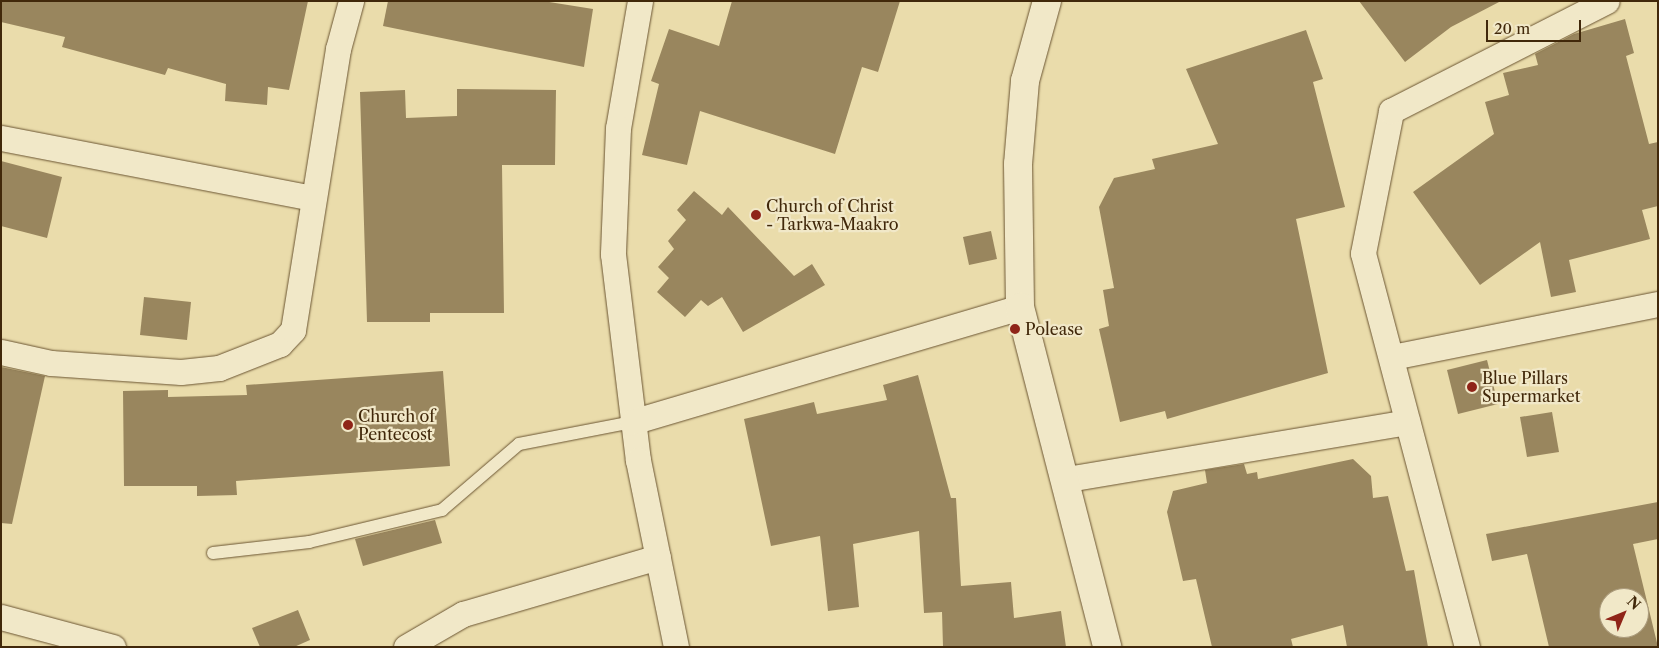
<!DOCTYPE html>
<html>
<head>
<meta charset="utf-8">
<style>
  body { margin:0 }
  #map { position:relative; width:1659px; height:648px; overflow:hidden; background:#eadcab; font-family:"Libre Caslon Text",serif }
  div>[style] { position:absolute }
  .building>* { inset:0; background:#99865e }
  .roads { filter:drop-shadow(0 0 1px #6b5532) drop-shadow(0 0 1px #6b5532) }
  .service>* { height:12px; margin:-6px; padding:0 6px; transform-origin:6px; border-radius:6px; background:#f1e8c8 }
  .minor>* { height:25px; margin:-12.5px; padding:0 12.5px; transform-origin:12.5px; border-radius:12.5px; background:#f1e8c8 }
  .tertiary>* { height:28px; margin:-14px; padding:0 14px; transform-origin:14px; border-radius:14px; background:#f1e8c8 }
  .dots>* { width:14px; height:14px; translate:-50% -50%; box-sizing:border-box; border:2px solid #f1e8c8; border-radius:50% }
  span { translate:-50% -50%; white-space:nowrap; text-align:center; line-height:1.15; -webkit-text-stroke:4.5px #f1e8c8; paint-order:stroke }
  .poi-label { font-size:16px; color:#41280a }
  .left { translate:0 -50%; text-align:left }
  .frame { position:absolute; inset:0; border:2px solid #41280a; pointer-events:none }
  .north { position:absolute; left:1599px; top:588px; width:50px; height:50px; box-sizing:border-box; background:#f1e8c8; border:1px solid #ab9b7c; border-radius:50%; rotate:45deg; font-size:14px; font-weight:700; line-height:20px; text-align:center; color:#41280a }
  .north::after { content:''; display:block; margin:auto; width:18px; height:22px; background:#8f2418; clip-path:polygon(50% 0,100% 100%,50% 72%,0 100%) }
  .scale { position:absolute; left:1486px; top:20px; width:95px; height:22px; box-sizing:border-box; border:2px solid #41280a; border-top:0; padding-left:6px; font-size:15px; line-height:18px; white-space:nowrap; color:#41280a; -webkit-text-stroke:4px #f1e8c8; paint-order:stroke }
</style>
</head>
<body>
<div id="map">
  <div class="building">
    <i style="clip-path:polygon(1px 1px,308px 1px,289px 90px,268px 87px,267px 105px,225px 101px,226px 84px,168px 68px,165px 75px,62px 47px,65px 37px,1px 22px)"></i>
    <i style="clip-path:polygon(388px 1px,543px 1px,593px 9px,584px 67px,383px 26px)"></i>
    <i style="clip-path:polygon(732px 1px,900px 1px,878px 72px,862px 67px,835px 154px,700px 111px,687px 165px,642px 155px,659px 84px,651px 81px,669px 29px,719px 46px)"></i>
    <i style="clip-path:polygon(1359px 1px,1501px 1px,1451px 27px,1405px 62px)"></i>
    <i style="clip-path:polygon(1625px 19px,1634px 53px,1626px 56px,1649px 144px,1658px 142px,1658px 206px,1642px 210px,1650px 239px,1569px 260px,1576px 292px,1551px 297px,1540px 242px,1480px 285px,1413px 192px,1494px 134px,1485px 102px,1509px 95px,1503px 73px,1538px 65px,1535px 54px,1574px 34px)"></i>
    <i style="clip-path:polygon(1306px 30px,1323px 79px,1313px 82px,1345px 207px,1296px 219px,1328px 373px,1167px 419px,1165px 411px,1120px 422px,1099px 329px,1109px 326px,1103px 290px,1114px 288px,1099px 207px,1114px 178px,1155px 169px,1152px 159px,1218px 144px,1186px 69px)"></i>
    <i style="clip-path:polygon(457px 89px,556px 90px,555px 165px,502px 165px,504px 313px,430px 313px,430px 322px,367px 322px,360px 92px,405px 90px,406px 118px,457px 116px)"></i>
    <i style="clip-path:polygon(1px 161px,62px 177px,47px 238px,1px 226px)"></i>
    <i style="clip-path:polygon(694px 191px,722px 215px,728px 207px,794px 276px,812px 264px,825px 285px,743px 332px,722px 297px,708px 306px,701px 300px,685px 317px,657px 292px,669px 278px,658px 267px,674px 249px,668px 241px,686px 220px,677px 210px)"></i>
    <i style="clip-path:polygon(991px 231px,997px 259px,969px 265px,963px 237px)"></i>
    <i style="clip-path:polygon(144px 297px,191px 302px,187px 340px,140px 335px)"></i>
    <i style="clip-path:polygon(1487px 360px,1498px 404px,1458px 414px,1447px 370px)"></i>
    <i style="clip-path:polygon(1px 367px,45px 376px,12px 524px,1px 523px)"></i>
    <i style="clip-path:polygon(443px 371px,450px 466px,236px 481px,237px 495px,197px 496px,197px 486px,124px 486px,123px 391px,168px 390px,168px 397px,247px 395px,246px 385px)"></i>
    <i style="clip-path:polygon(918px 375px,951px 498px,956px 498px,961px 586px,1011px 582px,1014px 618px,1061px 611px,1066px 647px,943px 647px,942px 612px,924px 613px,919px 531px,853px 544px,859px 607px,828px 611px,820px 536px,771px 546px,744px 419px,814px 402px,817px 414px,887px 400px,883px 385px)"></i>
    <i style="clip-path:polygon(1552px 412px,1559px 452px,1527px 457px,1520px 417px)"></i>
    <i style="clip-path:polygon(1353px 459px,1371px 476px,1373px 498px,1388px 496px,1406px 571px,1414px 570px,1428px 647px,1347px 647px,1343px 625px,1291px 639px,1293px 647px,1212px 647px,1196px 579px,1183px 581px,1167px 512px,1173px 491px,1207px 483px,1205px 470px,1244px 464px,1247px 474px,1257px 472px,1258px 479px)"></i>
    <i style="clip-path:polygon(evenodd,1658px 502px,1658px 539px,1633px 544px,1658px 647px,1549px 647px,1527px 554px,1492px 561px,1486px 534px,1658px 502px,1609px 598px,1639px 598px,1639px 628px,1609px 628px,1609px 598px)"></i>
    <i style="clip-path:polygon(435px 520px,442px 543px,363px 566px,355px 539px)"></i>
    <i style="clip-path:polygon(298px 610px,310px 640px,294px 647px,260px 647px,252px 628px)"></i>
  </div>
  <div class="roads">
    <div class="service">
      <i style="left:213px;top:553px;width:97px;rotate:-6.5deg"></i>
      <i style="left:309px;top:542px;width:137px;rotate:-13.5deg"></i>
      <i style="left:442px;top:510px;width:101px;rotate:-40.6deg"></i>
      <i style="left:519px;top:444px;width:115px;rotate:-11deg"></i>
    </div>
    <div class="minor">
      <i style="left:640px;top:1px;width:129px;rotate:99.8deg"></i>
      <i style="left:618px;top:128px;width:126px;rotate:92.3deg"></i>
      <i style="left:613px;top:254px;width:208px;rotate:83.1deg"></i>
      <i style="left:638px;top:460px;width:191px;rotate:78.5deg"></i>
      <i style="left:1px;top:138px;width:318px;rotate:10.9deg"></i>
      <i style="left:1px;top:352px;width:51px;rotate:12.4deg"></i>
      <i style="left:51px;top:363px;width:130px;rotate:4deg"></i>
      <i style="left:181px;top:372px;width:38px;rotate:-6deg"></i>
      <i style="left:219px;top:368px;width:66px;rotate:-21.5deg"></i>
      <i style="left:280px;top:344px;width:19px;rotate:-47deg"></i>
      <i style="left:293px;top:330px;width:285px;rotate:-80.9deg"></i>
      <i style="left:338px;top:49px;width:50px;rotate:-74.8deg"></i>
      <i style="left:1392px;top:357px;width:271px;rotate:-11.3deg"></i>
      <i style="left:632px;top:422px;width:405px;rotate:-16.5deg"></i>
      <i style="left:1067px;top:479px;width:345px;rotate:-9.5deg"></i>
      <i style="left:1px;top:617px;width:116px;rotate:15deg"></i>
      <i style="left:406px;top:647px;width:66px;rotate:-30.1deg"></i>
      <i style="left:463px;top:614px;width:203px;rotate:-16.3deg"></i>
      <i style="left:1467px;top:647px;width:407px;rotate:-104.8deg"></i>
      <i style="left:1363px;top:253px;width:145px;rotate:-78.8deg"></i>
      <i style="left:1391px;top:111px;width:242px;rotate:-27deg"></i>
    </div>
    <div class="tertiary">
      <i style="left:1047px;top:1px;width:83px;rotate:105.4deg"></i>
      <i style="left:1025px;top:81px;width:83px;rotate:94.8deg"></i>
      <i style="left:1018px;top:164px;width:143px;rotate:89.2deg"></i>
      <i style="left:1020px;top:307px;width:351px;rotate:75.6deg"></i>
    </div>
  </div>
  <div class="dots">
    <i style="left:756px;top:215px;background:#8f2418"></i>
    <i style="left:1015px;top:329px;background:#8f2418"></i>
    <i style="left:1472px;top:387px;background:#8f2418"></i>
    <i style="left:348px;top:425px;background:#8f2418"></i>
  </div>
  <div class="poi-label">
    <span class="left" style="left:766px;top:215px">Church of Christ<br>- Tarkwa-Maakro</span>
    <span class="left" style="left:1025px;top:329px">Polease</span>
    <span class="left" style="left:1482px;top:387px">Blue Pillars<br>Supermarket</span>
    <span class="left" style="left:358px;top:425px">Church of<br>Pentecost</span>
  </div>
  <div class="frame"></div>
  <div class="north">N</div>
  <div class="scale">20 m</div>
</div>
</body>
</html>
